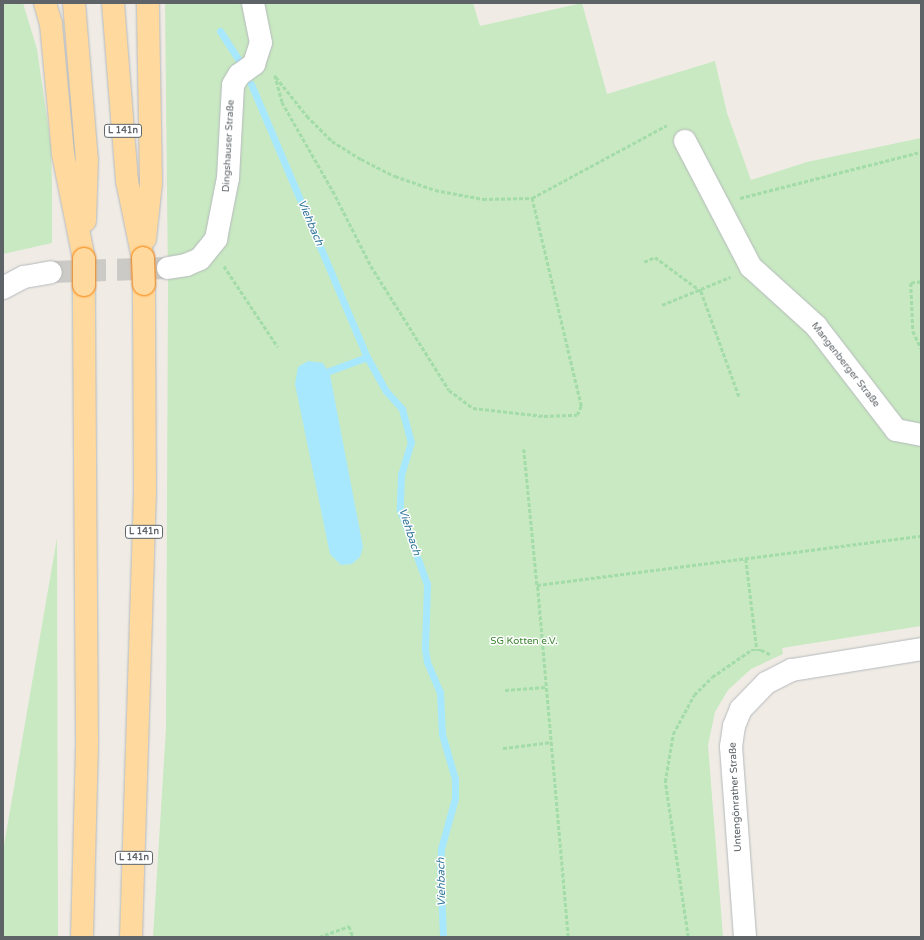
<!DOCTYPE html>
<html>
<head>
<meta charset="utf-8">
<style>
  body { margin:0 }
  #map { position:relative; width:924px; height:940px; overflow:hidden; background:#f0ece5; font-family:"Varela Round",sans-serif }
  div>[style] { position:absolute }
  .green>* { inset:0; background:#c8e9c1 }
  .water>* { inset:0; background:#a7e8ff }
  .stream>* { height:7px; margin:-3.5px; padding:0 3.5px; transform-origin:3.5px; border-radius:3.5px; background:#a7e8ff }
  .minor-tunnel>* { height:22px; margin-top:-11px; transform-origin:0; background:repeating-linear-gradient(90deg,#cbcac6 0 22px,transparent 0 33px) }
  .path>* { height:2.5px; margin-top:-1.25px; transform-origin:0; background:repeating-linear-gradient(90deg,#a3dca8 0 4px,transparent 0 6px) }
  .roads { filter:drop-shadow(0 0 1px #b6b9bd) drop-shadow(0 0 1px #b6b9bd) }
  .minor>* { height:22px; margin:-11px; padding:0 11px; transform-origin:11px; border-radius:11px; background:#fff }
  .tertiary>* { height:22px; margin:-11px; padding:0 11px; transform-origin:11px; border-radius:11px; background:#fff }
  .trunk>* { height:22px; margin:-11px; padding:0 11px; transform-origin:11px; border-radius:11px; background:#ffd99d }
  .bridges { filter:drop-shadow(0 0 1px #f67f00) drop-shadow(0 0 1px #f67f00) }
  .trunk-bridge>* { height:22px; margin:-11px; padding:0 11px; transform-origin:11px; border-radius:11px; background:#ffd99d }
  span { translate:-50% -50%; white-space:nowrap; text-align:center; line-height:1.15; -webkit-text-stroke:3px #fff; paint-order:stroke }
  .shield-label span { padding:1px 3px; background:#fff; border:1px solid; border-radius:3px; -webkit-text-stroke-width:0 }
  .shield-label { font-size:9px; color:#5d6367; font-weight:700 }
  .street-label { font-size:10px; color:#5d6367 }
  .park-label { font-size:10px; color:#3a8330 }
  .water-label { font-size:11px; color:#35799c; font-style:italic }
  .frame { position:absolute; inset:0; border:4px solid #5d6367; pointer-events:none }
</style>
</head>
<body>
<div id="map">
  <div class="green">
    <i style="clip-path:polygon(3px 3px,23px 3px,37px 49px,51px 146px,52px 183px,52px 243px,3px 254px)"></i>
    <i style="clip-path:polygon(165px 3px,473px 3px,480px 26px,582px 3px,607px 94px,715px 61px,727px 113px,751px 180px,807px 162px,921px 138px,921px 626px,782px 648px,783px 654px,751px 669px,728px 690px,715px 712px,708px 745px,723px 937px,153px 937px,166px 728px,168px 284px)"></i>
    <i style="clip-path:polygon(57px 538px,58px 937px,3px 937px,3px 851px)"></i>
  </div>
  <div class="water">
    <i style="clip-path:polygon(308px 361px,323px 363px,330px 375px,363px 547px,360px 557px,352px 564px,341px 565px,330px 554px,295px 384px,298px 367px)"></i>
  </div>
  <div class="stream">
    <i style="left:220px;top:31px;width:35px;rotate:57deg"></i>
    <i style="left:251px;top:84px;width:297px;rotate:67deg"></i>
    <i style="left:367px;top:357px;width:39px;rotate:61deg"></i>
    <i style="left:386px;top:391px;width:24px;rotate:48deg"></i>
    <i style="left:402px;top:409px;width:34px;rotate:75deg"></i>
    <i style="left:411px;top:442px;width:34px;rotate:107deg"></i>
    <i style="left:401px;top:474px;width:36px;rotate:92deg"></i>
    <i style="left:400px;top:510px;width:79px;rotate:70deg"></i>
    <i style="left:427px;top:584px;width:65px;rotate:91.8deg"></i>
    <i style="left:425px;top:649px;width:13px;rotate:81deg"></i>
    <i style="left:427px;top:662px;width:33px;rotate:67deg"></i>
    <i style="left:440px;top:692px;width:42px;rotate:87.3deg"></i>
    <i style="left:442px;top:734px;width:47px;rotate:73.9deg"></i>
    <i style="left:455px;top:779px;width:19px;rotate:90deg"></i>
    <i style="left:455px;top:798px;width:53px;rotate:105.4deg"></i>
    <i style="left:441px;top:849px;width:18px;rotate:93deg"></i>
    <i style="left:440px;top:867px;width:70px;rotate:87.5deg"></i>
    <i style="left:329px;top:371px;width:40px;rotate:-20.2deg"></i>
  </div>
  <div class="minor-tunnel">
    <i style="left:51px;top:272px;width:117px;rotate:-2deg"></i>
  </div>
  <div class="path">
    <i style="left:275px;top:75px;width:28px;rotate:75deg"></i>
    <i style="left:282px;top:102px;width:103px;rotate:60.2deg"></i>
    <i style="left:333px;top:191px;width:84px;rotate:63.1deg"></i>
    <i style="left:371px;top:266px;width:146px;rotate:57.8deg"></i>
    <i style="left:449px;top:390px;width:30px;rotate:37deg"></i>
    <i style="left:473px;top:408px;width:71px;rotate:6.4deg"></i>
    <i style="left:544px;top:416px;width:33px;rotate:-2deg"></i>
    <i style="left:577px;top:415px;width:10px;rotate:-66deg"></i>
    <i style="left:581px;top:406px;width:214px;rotate:-103.3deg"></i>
    <i style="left:276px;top:77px;width:50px;rotate:51.5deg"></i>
    <i style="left:307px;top:116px;width:35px;rotate:45deg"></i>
    <i style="left:332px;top:141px;width:34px;rotate:32deg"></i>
    <i style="left:361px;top:159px;width:38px;rotate:27deg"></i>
    <i style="left:395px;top:176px;width:42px;rotate:19.3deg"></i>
    <i style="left:435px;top:190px;width:49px;rotate:10.6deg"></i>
    <i style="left:483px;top:199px;width:49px;rotate:-1.2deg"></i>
    <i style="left:532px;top:198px;width:153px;rotate:-28.4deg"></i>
    <i style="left:740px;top:198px;width:187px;rotate:-14.3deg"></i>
    <i style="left:644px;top:262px;width:12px;rotate:-24deg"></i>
    <i style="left:655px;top:257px;width:57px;rotate:36.5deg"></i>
    <i style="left:701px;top:291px;width:112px;rotate:70.1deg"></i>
    <i style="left:224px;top:266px;width:97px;rotate:56.3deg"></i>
    <i style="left:921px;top:282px;width:10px;rotate:174deg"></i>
    <i style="left:911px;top:283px;width:48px;rotate:87.6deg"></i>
    <i style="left:913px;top:331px;width:19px;rotate:65deg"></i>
    <i style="left:662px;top:305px;width:74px;rotate:-22.4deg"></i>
    <i style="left:524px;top:449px;width:137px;rotate:84.5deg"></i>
    <i style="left:746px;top:559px;width:92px;rotate:83.1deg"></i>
    <i style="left:505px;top:690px;width:41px;rotate:-4.2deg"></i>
    <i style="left:503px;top:748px;width:49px;rotate:-7deg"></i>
    <i style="left:319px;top:937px;width:32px;rotate:-20deg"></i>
    <i style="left:349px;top:926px;width:12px;rotate:70deg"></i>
    <i style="left:568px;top:937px;width:353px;rotate:-95deg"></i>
    <i style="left:537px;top:585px;width:387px;rotate:-7.3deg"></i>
    <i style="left:688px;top:937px;width:157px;rotate:-98.4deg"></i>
    <i style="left:665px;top:782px;width:49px;rotate:-80.5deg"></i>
    <i style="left:673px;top:734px;width:44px;rotate:-61.7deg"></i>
    <i style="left:694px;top:695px;width:25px;rotate:-45deg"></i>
    <i style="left:712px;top:677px;width:47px;rotate:-34.7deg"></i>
    <i style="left:751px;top:650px;width:10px"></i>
    <i style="left:761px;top:650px;width:10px;rotate:24deg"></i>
  </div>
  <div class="roads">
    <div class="minor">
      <i style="left:685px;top:141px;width:142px;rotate:62.4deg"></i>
      <i style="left:751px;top:267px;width:88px;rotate:42.2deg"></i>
      <i style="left:816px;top:326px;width:131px;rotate:52.4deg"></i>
      <i style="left:896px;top:430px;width:25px;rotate:11deg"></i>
      <i style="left:168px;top:268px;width:18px;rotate:-9deg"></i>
      <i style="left:186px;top:265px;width:15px;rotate:-23deg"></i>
      <i style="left:200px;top:259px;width:26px;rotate:-51deg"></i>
      <i style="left:216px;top:239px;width:62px;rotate:-78.9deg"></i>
      <i style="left:228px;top:178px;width:93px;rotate:-86.9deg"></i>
      <i style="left:233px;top:85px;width:12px;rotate:-59deg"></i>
      <i style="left:239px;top:75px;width:19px;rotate:-36deg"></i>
      <i style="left:254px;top:64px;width:22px;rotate:-72deg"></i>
      <i style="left:261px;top:43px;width:41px;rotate:-101.3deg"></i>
      <i style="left:3px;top:288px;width:24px;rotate:-28deg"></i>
      <i style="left:24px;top:277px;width:27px;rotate:-10deg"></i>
    </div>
    <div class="tertiary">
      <i style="left:745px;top:937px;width:191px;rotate:-94.2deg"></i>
      <i style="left:731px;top:747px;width:21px;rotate:-82deg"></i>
      <i style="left:734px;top:726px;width:18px;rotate:-68deg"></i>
      <i style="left:741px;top:709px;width:36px;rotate:-46deg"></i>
      <i style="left:766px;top:683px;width:29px;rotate:-27deg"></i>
      <i style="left:792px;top:670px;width:131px;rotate:-9.2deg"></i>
    </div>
    <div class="trunk">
      <i style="left:45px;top:3px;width:22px;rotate:74deg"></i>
      <i style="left:51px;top:24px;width:131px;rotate:84.7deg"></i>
      <i style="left:63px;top:154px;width:107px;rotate:78.7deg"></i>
      <i style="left:74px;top:3px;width:158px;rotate:85.3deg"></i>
      <i style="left:87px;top:160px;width:61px;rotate:91.9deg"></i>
      <i style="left:113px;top:3px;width:179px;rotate:85.5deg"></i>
      <i style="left:127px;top:181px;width:79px;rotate:78.3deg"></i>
      <i style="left:145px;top:239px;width:56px;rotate:-83.9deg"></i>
      <i style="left:151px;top:183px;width:180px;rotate:-91deg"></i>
      <i style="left:82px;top:937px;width:195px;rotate:-88.5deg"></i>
      <i style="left:87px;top:742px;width:457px;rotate:-90.4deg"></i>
      <i style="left:131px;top:937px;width:445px;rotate:-88.2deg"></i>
      <i style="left:145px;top:492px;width:208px;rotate:-90.3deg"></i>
    </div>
  </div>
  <div class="bridges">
    <div class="trunk-bridge">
      <i style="left:143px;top:258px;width:26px;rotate:88deg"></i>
      <i style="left:84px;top:259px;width:26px;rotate:90deg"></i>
    </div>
  </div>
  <div class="shield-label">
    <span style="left:123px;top:131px">L 141n</span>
    <span style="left:144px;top:532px">L 141n</span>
    <span style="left:134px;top:858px">L 141n</span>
  </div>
  <div class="street-label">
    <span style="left:229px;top:146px;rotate:-87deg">Dingshauser Straße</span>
    <span style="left:845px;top:365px;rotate:52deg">Mangenberger Straße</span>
    <span style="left:736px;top:797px;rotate:-93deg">Untengönrather Straße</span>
  </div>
  <div class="park-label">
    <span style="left:524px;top:642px">SG Kotten e.V.</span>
  </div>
  <div class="water-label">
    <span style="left:310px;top:223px;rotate:67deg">Viehbach</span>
    <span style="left:409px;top:532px;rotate:72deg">Viehbach</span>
    <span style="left:442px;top:882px;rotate:-91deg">Viehbach</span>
  </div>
  <div class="frame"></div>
</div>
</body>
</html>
